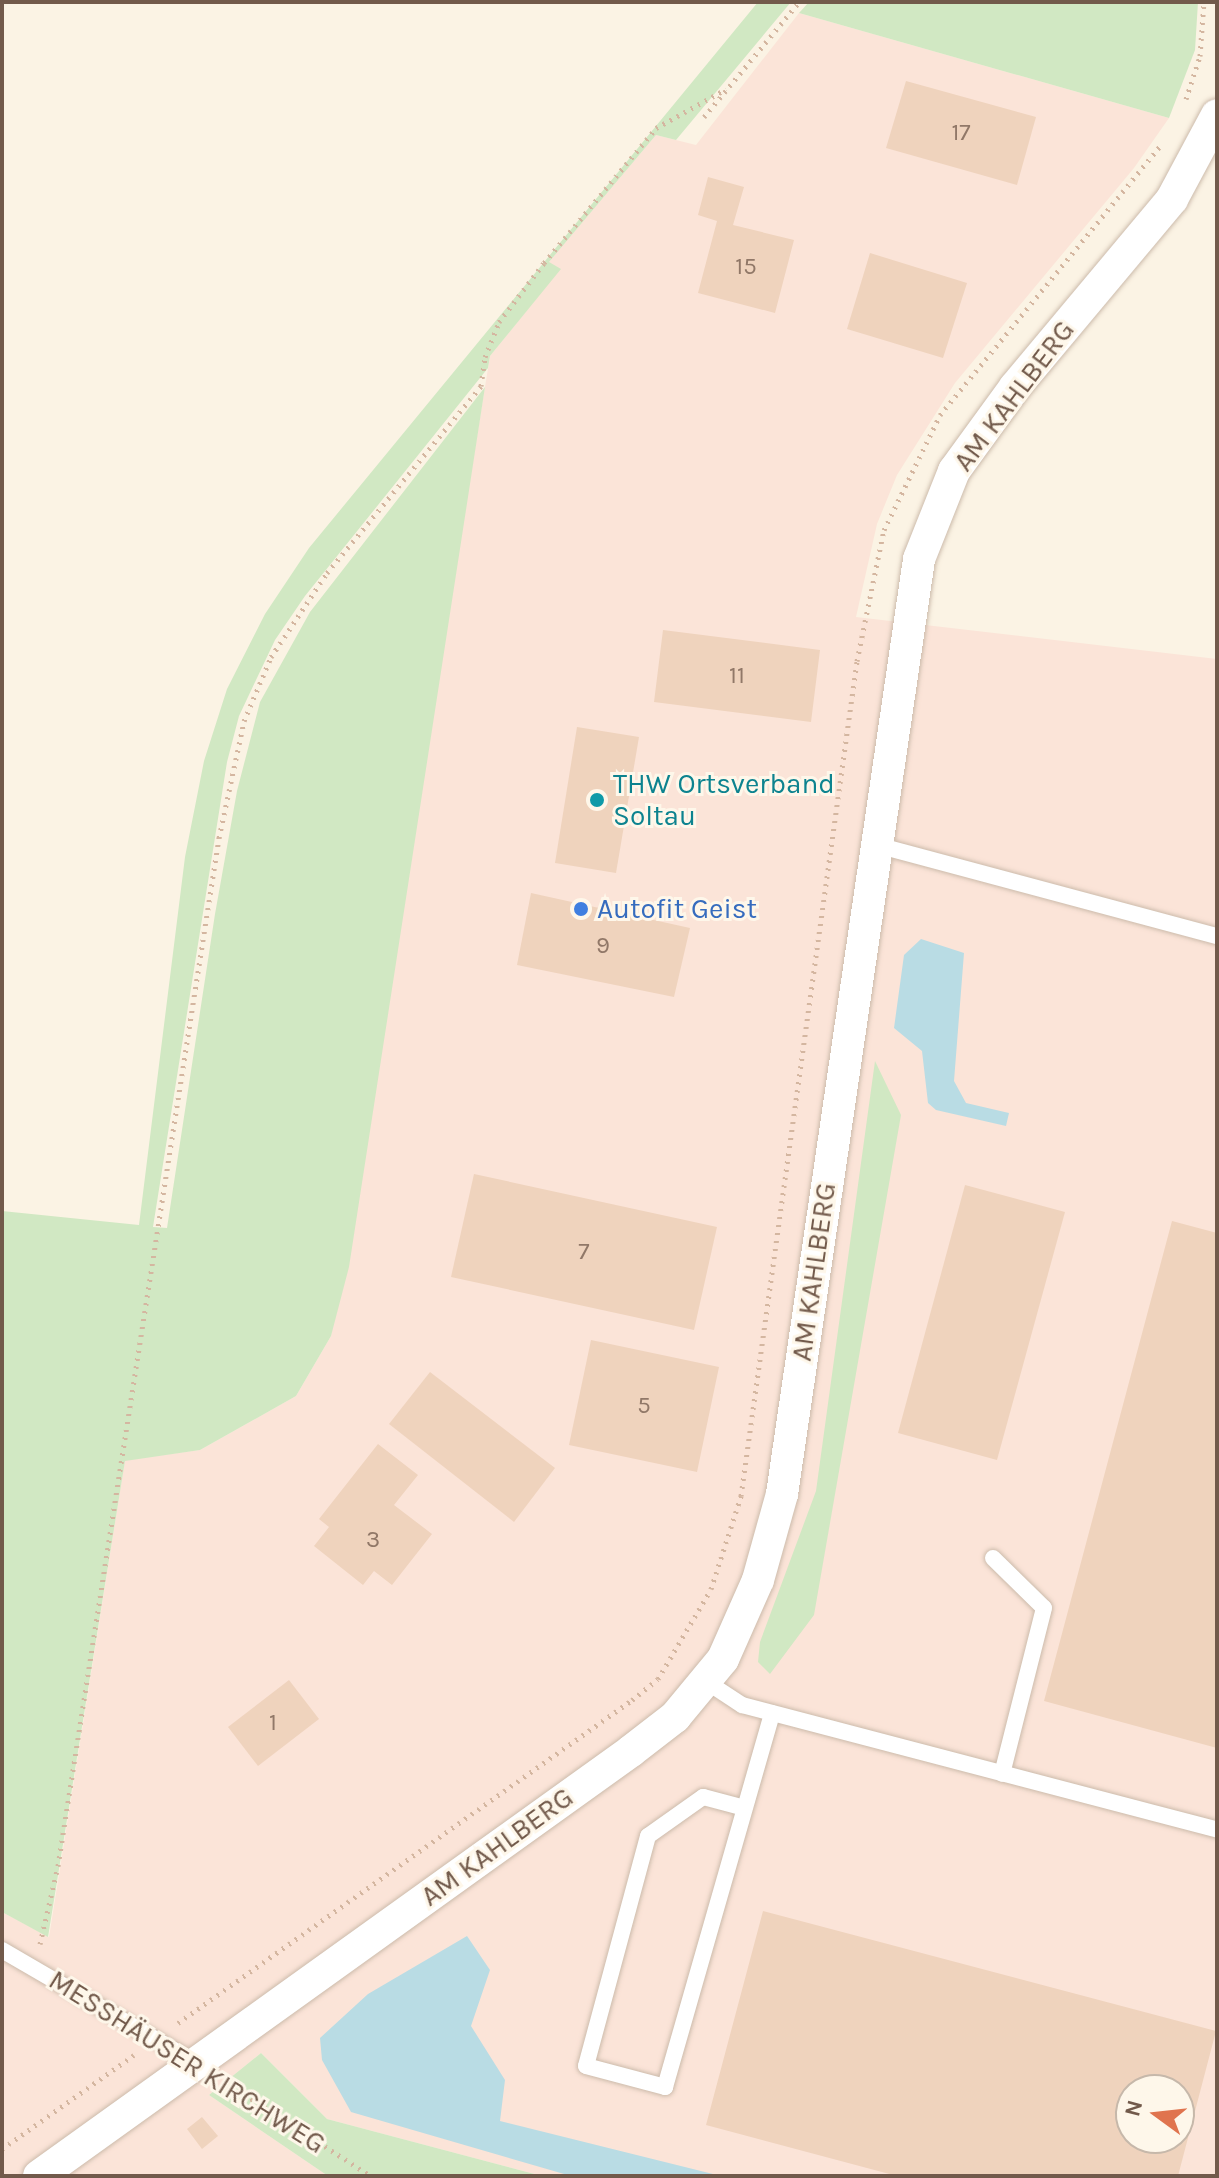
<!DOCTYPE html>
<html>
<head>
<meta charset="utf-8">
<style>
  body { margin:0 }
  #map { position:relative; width:1219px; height:2178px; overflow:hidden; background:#fbf3e4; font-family:Karla,sans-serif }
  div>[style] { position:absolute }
  .commercial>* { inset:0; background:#fbe4d8 }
  .green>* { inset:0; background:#d1e8c3 }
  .water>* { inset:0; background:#b9dce4 }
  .building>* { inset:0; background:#efd3bd }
  .path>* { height:5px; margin-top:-2.5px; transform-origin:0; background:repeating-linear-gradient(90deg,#d4b6a0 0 2px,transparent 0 8px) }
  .roads { filter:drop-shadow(0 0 2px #ccbbab) drop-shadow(0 0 2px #ccbbab) }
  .lane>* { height:16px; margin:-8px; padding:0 8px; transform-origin:8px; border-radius:8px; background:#fff }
  .street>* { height:32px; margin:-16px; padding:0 16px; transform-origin:16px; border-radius:16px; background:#fff }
  .dots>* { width:22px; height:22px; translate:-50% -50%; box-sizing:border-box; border:4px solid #fef7ea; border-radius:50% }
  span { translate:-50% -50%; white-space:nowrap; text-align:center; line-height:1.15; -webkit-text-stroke:6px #fef7ea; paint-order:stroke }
  .number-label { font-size:24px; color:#917868 }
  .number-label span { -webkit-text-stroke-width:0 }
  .street-label { font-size:28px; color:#725a4b }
  .culture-label { font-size:28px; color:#0d838f }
  .left { translate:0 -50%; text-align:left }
  .shop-label { font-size:28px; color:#366cbe }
  .frame { position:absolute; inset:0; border:4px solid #725a4b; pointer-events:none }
  .north { position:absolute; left:1115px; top:2074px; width:80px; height:80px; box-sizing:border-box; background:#fef7ea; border:2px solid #c6b8aa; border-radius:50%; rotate:285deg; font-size:22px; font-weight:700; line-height:32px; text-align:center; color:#725a4b }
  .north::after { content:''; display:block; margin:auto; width:28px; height:36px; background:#e0744e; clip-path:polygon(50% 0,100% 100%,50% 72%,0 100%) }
</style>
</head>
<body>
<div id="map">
  <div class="commercial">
    <i style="clip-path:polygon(evenodd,799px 13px,1169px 118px,1134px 168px,955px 383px,897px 475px,877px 524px,856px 617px,1217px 659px,1217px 2176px,542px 2176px,327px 2119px,261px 2053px,209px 2095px,328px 2176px,2px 2176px,2px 1912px,49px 1937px,125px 1460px,200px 1450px,296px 1396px,331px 1336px,490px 356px,560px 269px,548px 263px,656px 135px,696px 145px,799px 13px,1131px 2090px,1179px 2090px,1179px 2138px,1131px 2138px,1131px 2090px)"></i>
  </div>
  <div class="green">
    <i style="clip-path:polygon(758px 2px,791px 2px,676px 140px,656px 135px,549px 262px,561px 269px,490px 356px,488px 368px,305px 596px,275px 640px,239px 716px,227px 762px,153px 1227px,167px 1228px,215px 914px,237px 791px,260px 702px,310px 612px,485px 387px,349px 1267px,331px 1336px,296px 1396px,200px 1450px,125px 1461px,48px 1937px,2px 1912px,2px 1211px,139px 1225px,185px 857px,204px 761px,227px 689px,265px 614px,309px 548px)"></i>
    <i style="clip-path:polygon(809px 2px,1198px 2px,1195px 50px,1169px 118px,799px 13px)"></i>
    <i style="clip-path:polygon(875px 1061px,901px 1115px,814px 1615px,770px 1674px,758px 1662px,760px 1642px,816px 1491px)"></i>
    <i style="clip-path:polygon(261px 2053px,327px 2119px,542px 2176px,328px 2176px,209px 2095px)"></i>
  </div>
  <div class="water">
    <i style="clip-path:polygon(921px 939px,964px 953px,954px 1081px,966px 1103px,1009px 1113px,1006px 1126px,936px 1110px,928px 1103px,922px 1051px,894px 1028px,904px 955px)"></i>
    <i style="clip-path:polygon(467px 1936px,490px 1970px,471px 2026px,505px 2080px,500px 2121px,721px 2176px,571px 2176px,351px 2112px,322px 2060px,320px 2038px,368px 1994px)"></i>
  </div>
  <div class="building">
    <i style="clip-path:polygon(906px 81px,1036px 117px,1017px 185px,886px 148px)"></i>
    <i style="clip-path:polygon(708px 177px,744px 187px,733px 225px,794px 240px,775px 313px,698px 293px,717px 221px,698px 215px)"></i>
    <i style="clip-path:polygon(870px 253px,967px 283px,943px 358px,847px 329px)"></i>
    <i style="clip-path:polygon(663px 630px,820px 650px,811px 722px,654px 702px)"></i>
    <i style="clip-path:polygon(577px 727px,639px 737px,616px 873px,555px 863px)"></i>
    <i style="clip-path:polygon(531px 893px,690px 928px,674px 997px,517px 965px)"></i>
    <i style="clip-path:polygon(474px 1174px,717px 1227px,694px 1330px,451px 1277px)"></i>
    <i style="clip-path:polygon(965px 1185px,1065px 1212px,997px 1460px,898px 1433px)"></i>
    <i style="clip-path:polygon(1172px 1221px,1217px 1233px,1217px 1748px,1044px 1701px)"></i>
    <i style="clip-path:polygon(591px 1340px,719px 1367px,697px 1472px,569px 1445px)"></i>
    <i style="clip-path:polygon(430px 1372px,555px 1468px,514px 1522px,389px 1424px)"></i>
    <i style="clip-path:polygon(378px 1444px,418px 1475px,394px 1505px,432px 1534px,392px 1585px,374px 1571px,363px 1585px,314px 1546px,329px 1527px,319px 1519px)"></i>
    <i style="clip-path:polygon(289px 1680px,319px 1719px,258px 1766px,228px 1727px)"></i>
    <i style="clip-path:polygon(evenodd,763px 1911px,1216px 2031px,1178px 2176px,897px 2176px,706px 2125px,763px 1911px,1131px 2090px,1179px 2090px,1179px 2138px,1131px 2138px,1131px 2090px)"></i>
    <i style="clip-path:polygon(202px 2117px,218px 2136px,202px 2149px,187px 2129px)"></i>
  </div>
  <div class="path">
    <i style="left:1186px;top:99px;width:45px;rotate:-72deg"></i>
    <i style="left:1200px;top:56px;width:54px;rotate:-85.8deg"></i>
    <i style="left:704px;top:117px;width:149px;rotate:-50.4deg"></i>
    <i style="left:40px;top:1944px;width:80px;rotate:-77deg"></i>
    <i style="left:58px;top:1866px;width:1041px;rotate:-81.1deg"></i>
    <i style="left:219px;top:838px;width:120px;rotate:-77.9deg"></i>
    <i style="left:244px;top:721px;width:69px;rotate:-67.1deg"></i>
    <i style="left:271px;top:657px;width:101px;rotate:-56.3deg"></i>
    <i style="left:327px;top:573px;width:242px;rotate:-50.5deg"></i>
    <i style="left:481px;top:386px;width:29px;rotate:-82deg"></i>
    <i style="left:485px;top:357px;width:38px;rotate:-68deg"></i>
    <i style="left:499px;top:322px;width:74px;rotate:-52.7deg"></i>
    <i style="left:544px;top:263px;width:175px;rotate:-50.3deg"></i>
    <i style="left:656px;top:128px;width:80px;rotate:-29.1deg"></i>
    <i style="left:178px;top:2023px;width:557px;rotate:-35.43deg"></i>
    <i style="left:632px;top:1700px;width:33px;rotate:-39deg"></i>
    <i style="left:658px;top:1679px;width:104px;rotate:-59.5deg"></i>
    <i style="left:711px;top:1589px;width:98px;rotate:-72.1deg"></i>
    <i style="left:741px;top:1496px;width:843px;rotate:-82.09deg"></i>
    <i style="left:857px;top:661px;width:134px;rotate:-78.4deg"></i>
    <i style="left:884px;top:530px;width:128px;rotate:-64deg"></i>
    <i style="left:940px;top:415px;width:348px;rotate:-50.7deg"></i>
    <i style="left:224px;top:2081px;width:175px;rotate:32.9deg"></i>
    <i style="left:2px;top:2149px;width:162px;rotate:-35.5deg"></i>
  </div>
  <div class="roads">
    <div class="lane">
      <i style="left:877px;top:845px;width:352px;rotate:15deg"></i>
      <i style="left:993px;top:1558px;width:71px;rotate:44.4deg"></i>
      <i style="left:1044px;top:1608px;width:171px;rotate:104.2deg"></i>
      <i style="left:707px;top:1682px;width:42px;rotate:33.3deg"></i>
      <i style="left:742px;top:1705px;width:491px;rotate:14.7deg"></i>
      <i style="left:741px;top:1807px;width:39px;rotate:-165deg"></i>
      <i style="left:703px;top:1797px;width:67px;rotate:144.7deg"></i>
      <i style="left:648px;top:1836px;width:238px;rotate:105.1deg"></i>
      <i style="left:586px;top:2066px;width:82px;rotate:14.9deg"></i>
      <i style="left:665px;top:2087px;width:389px;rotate:-74deg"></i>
      <i style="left:2px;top:1950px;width:225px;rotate:30.2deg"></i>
    </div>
    <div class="street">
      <i style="left:39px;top:2176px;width:729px;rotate:-35.67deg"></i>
      <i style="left:631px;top:1751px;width:56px;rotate:-37.7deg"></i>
      <i style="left:675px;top:1717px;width:75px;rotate:-50.4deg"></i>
      <i style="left:723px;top:1659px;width:86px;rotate:-66.1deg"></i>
      <i style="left:758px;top:1580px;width:89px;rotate:-74.4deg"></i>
      <i style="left:782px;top:1494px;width:945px;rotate:-81.66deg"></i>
      <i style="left:919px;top:559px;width:95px;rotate:-68.3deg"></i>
      <i style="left:954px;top:471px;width:104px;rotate:-54deg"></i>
      <i style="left:1015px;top:387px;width:245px;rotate:-50.1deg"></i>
      <i style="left:1172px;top:199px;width:95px;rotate:-61.8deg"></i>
    </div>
  </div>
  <div class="dots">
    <i style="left:597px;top:800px;background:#0f9aa8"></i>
    <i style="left:581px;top:909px;background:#3f7fe0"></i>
  </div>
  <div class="number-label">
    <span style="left:961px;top:133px">17</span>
    <span style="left:746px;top:267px">15</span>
    <span style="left:737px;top:676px">11</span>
    <span style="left:603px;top:946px">9</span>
    <span style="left:584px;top:1252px">7</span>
    <span style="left:644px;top:1406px">5</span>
    <span style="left:373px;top:1540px">3</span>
    <span style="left:273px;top:1723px">1</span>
  </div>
  <div class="street-label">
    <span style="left:1014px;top:396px;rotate:-53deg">AM KAHLBERG</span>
    <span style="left:814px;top:1272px;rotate:-82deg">AM KAHLBERG</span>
    <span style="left:497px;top:1847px;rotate:-36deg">AM KAHLBERG</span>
    <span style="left:187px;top:2062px;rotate:32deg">MESSHÄUSER KIRCHWEG</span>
  </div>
  <div class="culture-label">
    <span class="left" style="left:613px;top:800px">THW Ortsverband<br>Soltau</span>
  </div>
  <div class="shop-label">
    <span class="left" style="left:597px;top:909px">Autofit Geist</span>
  </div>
  <div class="frame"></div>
  <div class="north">N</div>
</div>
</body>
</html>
